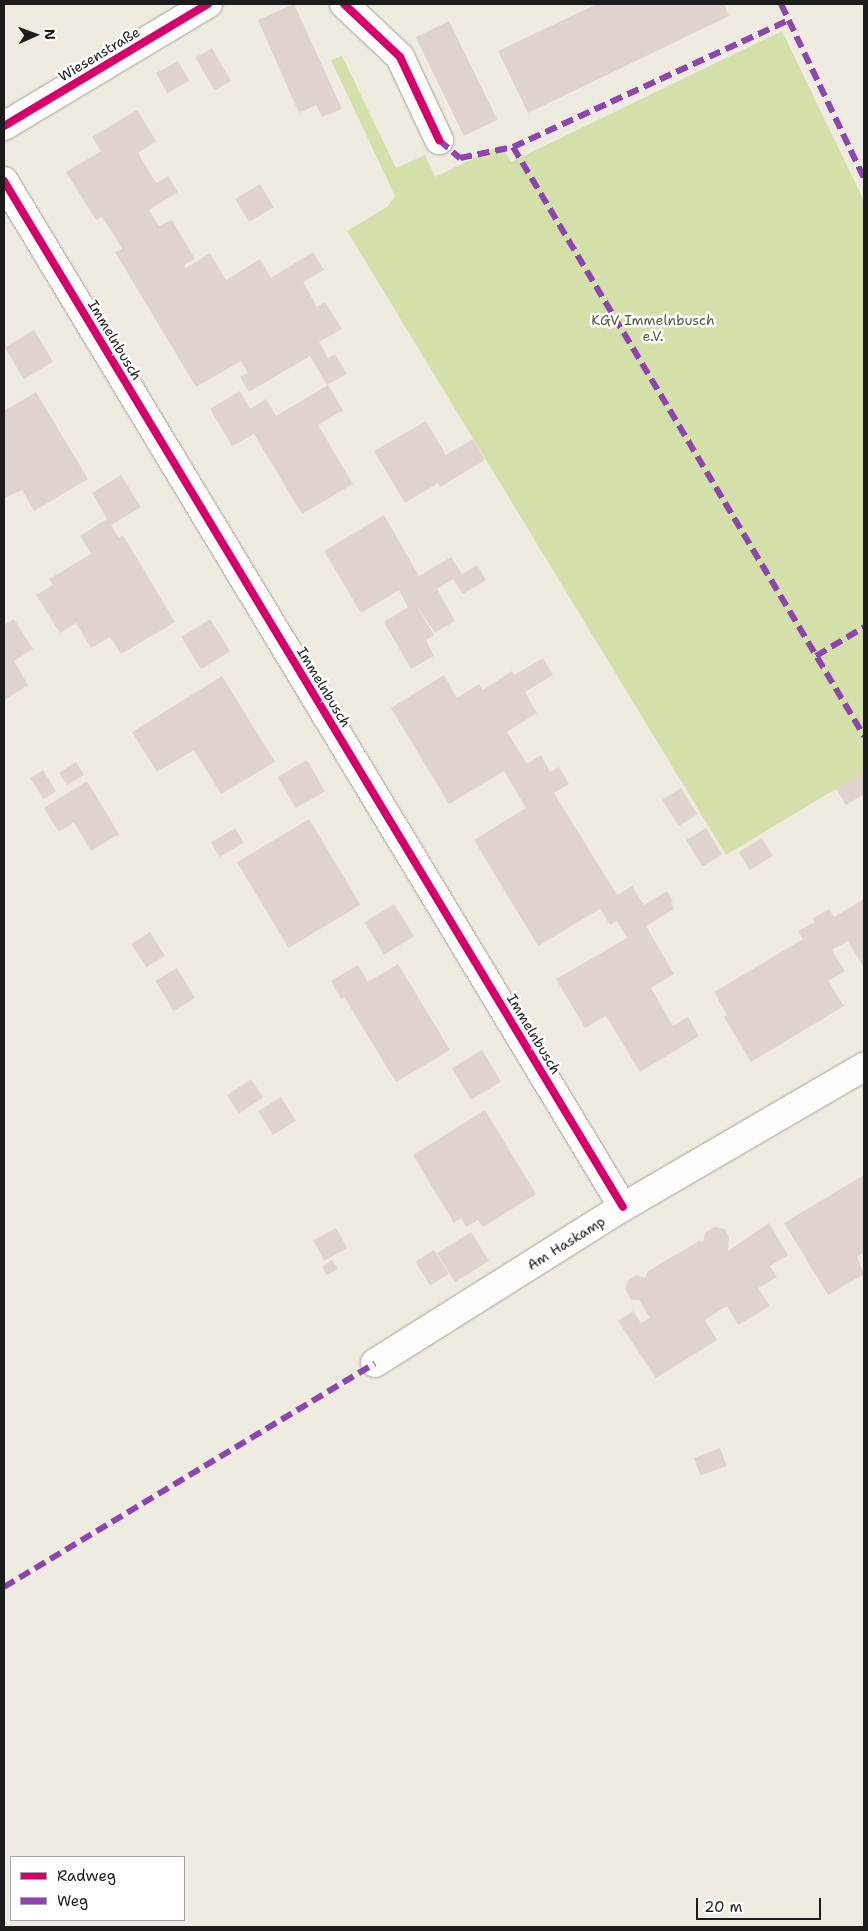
<!DOCTYPE html>
<meta charset="utf-8">
<style>
body{margin:0}
#map{position:relative;width:868px;height:1931px;overflow:hidden;background:#efebe1;font-family:"Shantell Sans",sans-serif}
div>[style]{position:absolute}
.green>*{inset:0;background:#d3e0a9}
.building>*{inset:0;background:#e0d3cd;transform-origin:0 0}
.roads{filter:drop-shadow(0 0 1px #a3a19b) drop-shadow(0 0 1px #a3a19b)}
.minor>*{height:28px;margin:-14px;padding:0 14px;transform-origin:14px;border-radius:14px;background:#fdfcfa}
.quiet>*{height:6px;margin-top:-3px;transform-origin:0;background:repeating-linear-gradient(90deg,#8e44ad 0 12px,transparent 0 18px)}
.cycleway>*{height:8px;margin:-4px;padding:0 4px;transform-origin:4px;border-radius:4px;background:#d6006c}
span{translate:-50% -50%;white-space:nowrap;text-align:center;line-height:1.15;-webkit-text-stroke:5px #fff;paint-order:stroke}
.street-label{font-size:14px;color:#1c1c1c}
.park-label{font-size:14px;color:#545d3e}
.frame{position:absolute;inset:0;border:5px solid #1c1c1c;pointer-events:none}
.legend{position:absolute;left:10px;top:1856px;width:175px;height:65px;box-sizing:border-box;background:#fff;border:1px solid #a4a4a4;margin:0;padding:6px 9px;list-style:none;font-size:15px;color:#1c1c1c}
.legend li{display:flex;align-items:center;gap:10px;height:25px}
.legend b{width:25px;border:1px solid #a4a4a4}
.north{position:absolute;left:10px;top:10px;width:50px;height:50px;-webkit-text-stroke:4px #fff;paint-order:stroke;rotate:88deg;font-size:14px;font-weight:700;line-height:20px;text-align:center;color:#1c1c1c}
.north::after{content:'';display:block;margin:auto;width:18px;height:22px;background:#1c1c1c;clip-path:polygon(50% 0,100% 100%,50% 72%,0 100%)}
.scale{position:absolute;left:696px;top:1898px;width:125px;height:22px;box-sizing:border-box;border:2px solid #1c1c1c;border-top:0;padding-left:6px;font-size:15px;line-height:18px;white-space:nowrap;color:#1c1c1c;-webkit-text-stroke:4px #fff;paint-order:stroke}
</style>
<div id="map">
<div class="green">
<div style="clip-path:polygon(782px 31px,864px 201px,864px 772px,726px 855px,347px 231px,387px 207px,395px 196px,331px 60px,342px 56px,396px 168px,425px 155px,435px 177px,501px 145px,511px 162px)"></div>
</div>
<div class="building">
<div style="clip-path:polygon(294px 4px,342px 109px,322px 117px,316px 105px,299px 113px,258px 20px)"></div>
<div style="clip-path:polygon(597px 4px,724px 4px,729px 16px,528px 113px,498px 51px)"></div>
<div style="left:449px;top:21px;width:110px;height:37px;rotate:64deg"></div>
<div style="left:212px;top:48px;width:38px;height:19px;rotate:60deg"></div>
<div style="left:178px;top:61px;width:23px;height:25px;rotate:61deg"></div>
<div style="clip-path:polygon(137px 110px,156px 141px,138px 153px,156px 183px,168px 176px,178px 192px,149px 210px,159px 226px,172px 220px,195px 259px,184px 265px,186px 268px,210px 253px,226px 280px,260px 259px,271px 278px,313px 252px,324px 270px,303px 282px,317px 307px,325px 302px,342px 329px,319px 342px,328px 358px,335px 354px,347px 374px,327px 385px,310px 356px,249px 392px,240px 377px,248px 373px,241px 361px,196px 387px,115px 252px,122px 249px,112px 232px,102px 217px,96px 220px,66px 172px,101px 151px,92px 137px)"></div>
<div style="left:260px;top:184px;width:27px;height:29px;rotate:59deg"></div>
<div style="left:34px;top:330px;width:37px;height:34px;rotate:59deg"></div>
<div style="clip-path:polygon(328px 385px,343px 410px,318px 425px,353px 484px,302px 514px,254px 434px,232px 446px,210px 409px,240px 391px,250px 409px,266px 399px,276px 416px)"></div>
<div style="clip-path:polygon(36px 392px,88px 479px,34px 511px,22px 490px,4px 498px,4px 411px)"></div>
<div style="clip-path:polygon(426px 421px,446px 455px,473px 439px,485px 460px,440px 487px,438px 483px,405px 503px,374px 451px)"></div>
<div style="clip-path:polygon(121px 475px,141px 507px,111px 525px,119px 538px,123px 535px,175px 622px,121px 654px,110px 637px,91px 648px,76px 623px,60px 633px,36px 595px,53px 585px,49px 579px,91px 554px,80px 536px,107px 519px,92px 493px)"></div>
<div style="clip-path:polygon(384px 515px,419px 576px,451px 557px,462px 574px,477px 565px,486px 580px,463px 594px,453px 579px,437px 589px,455px 621px,435px 633px,415px 603px,434px 635px,426px 640px,434px 656px,411px 669px,384px 622px,408px 607px,399px 590px,361px 613px,324px 551px)"></div>
<div style="clip-path:polygon(14px 619px,33px 649px,14px 661px,28px 685px,4px 700px,4px 625px)"></div>
<div style="left:210px;top:619px;width:38px;height:34px;rotate:58deg"></div>
<div style="clip-path:polygon(543px 658px,553px 675px,525px 692px,537px 713px,507px 732px,527px 764px,541px 755px,550px 772px,559px 767px,569px 784px,554px 793px,617px 895px,632px 886px,644px 905px,667px 891px,673px 902px,671px 903px,674px 909px,646px 926px,674px 974px,651px 988px,673px 1026px,688px 1017px,699px 1036px,640px 1072px,606px 1016px,585px 1028px,556px 979px,627px 938px,617px 921px,610px 925px,600px 909px,538px 946px,474px 840px,526px 808px,504px 771px,449px 804px,391px 708px,444px 675px,457px 698px,479px 684px,483px 690px,512px 671px,514px 675px)"></div>
<div style="clip-path:polygon(222px 676px,275px 762px,221px 794px,194px 750px,157px 772px,132px 732px)"></div>
<div style="left:307px;top:760px;width:36px;height:34px;rotate:60deg"></div>
<div style="left:76px;top:762px;width:15px;height:20px;rotate:58deg"></div>
<div style="left:43px;top:770px;width:25px;height:15px;rotate:58deg"></div>
<div style="clip-path:polygon(864px 772px,864px 794px,846px 805px,836px 789px)"></div>
<div style="clip-path:polygon(87px 781px,119px 834px,91px 851px,74px 822px,59px 832px,44px 808px)"></div>
<div style="left:681px;top:788px;width:31px;height:22px;rotate:58deg"></div>
<div style="left:309px;top:819px;width:100px;height:84px;rotate:59deg"></div>
<div style="left:235px;top:828px;width:17px;height:28px;rotate:59deg"></div>
<div style="left:706px;top:828px;width:31px;height:23px;rotate:59deg"></div>
<div style="left:762px;top:838px;width:21px;height:27px;rotate:59deg"></div>
<div style="clip-path:polygon(864px 899px,864px 968px,848px 941px,832px 950px,845px 971px,828px 981px,844px 1006px,751px 1062px,724px 1017px,727px 1015px,714px 992px,803px 939px,798px 931px,815px 922px,813px 918px,829px 909px,834px 917px)"></div>
<div style="left:394px;top:904px;width:38px;height:35px;rotate:58deg"></div>
<div style="left:150px;top:932px;width:28px;height:22px;rotate:58deg"></div>
<div style="clip-path:polygon(398px 964px,450px 1050px,396px 1082px,344px 997px,341px 999px,331px 981px,358px 965px,368px 982px)"></div>
<div style="left:177px;top:968px;width:35px;height:25px;rotate:59deg"></div>
<div style="left:482px;top:1050px;width:37px;height:35px;rotate:59deg"></div>
<div style="left:251px;top:1079px;width:22px;height:29px;rotate:56deg"></div>
<div style="left:281px;top:1097px;width:28px;height:27px;rotate:58deg"></div>
<div style="clip-path:polygon(485px 1110px,536px 1194px,483px 1227px,478px 1220px,466px 1227px,461px 1218px,454px 1223px,413px 1155px)"></div>
<div style="clip-path:polygon(864px 1175px,864px 1252px,857px 1257px,864px 1274px,828px 1295px,784px 1223px)"></div>
<div style="clip-path:polygon(769px 1223px,788px 1255px,770px 1266px,777px 1277px,758px 1288px,770px 1306px,738px 1325px,727px 1306px,705px 1320px,717px 1340px,656px 1378px,618px 1321px,633px 1311px,641px 1323px,650px 1318px,639px 1300px,631px 1300px,625px 1289px,628px 1280px,636px 1275px,645px 1278px,648px 1271px,699px 1241px,703px 1242px,705px 1233px,714px 1227px,724px 1229px,729px 1237px,728px 1251px)"></div>
<div style="left:336px;top:1228px;width:23px;height:26px;rotate:61deg"></div>
<div style="left:471px;top:1232px;width:34px;height:40px;rotate:58deg"></div>
<div style="left:434px;top:1250px;width:28px;height:22px;rotate:58deg"></div>
<div style="clip-path:polygon(332px 1260px,338px 1269px,327px 1275px,322px 1267px)"></div>
<div style="left:720px;top:1448px;width:19px;height:28px;rotate:69deg"></div>
</div>
<div class="roads">
<div class="minor">
<div style="left:344px;top:4px;width:77px;rotate:43.4deg"></div>
<div style="left:400px;top:57px;width:92px;rotate:64.8deg"></div>
<div style="left:4px;top:126px;width:238px;rotate:-30.9deg"></div>
<div style="left:4px;top:181px;width:1198px;rotate:58.9deg"></div>
<div style="left:375px;top:1363px;width:293px;rotate:-32.2deg"></div>
<div style="left:623px;top:1207px;width:279px;rotate:-30.2deg"></div>
</div>
</div>
<div class="quiet">
<div style="left:781px;top:4px;width:193px;rotate:64.5deg"></div>
<div style="left:439px;top:140px;width:28px;rotate:41deg"></div>
<div style="left:460px;top:158px;width:54px;rotate:-11.7deg"></div>
<div style="left:513px;top:147px;width:686px;rotate:59.21deg"></div>
<div style="left:513px;top:147px;width:304px;rotate:-24.7deg"></div>
<div style="left:816px;top:656px;width:56px;rotate:-31.1deg"></div>
<div style="left:4px;top:1587px;width:433px;rotate:-31.1deg"></div>
</div>
<div class="cycleway">
<div style="left:344px;top:4px;width:77px;rotate:43.4deg"></div>
<div style="left:400px;top:57px;width:92px;rotate:64.8deg"></div>
<div style="left:4px;top:126px;width:238px;rotate:-30.9deg"></div>
<div style="left:4px;top:181px;width:1198px;rotate:58.9deg"></div>
</div>
<div class="street-label">
<span style="left:99px;top:54px;rotate:-31deg">Wiesenstraße</span>
<span style="left:115px;top:340px;rotate:59deg">Immelnbusch</span>
<span style="left:324px;top:687px;rotate:59deg">Immelnbusch</span>
<span style="left:534px;top:1034px;rotate:59deg">Immelnbusch</span>
<span style="left:566px;top:1243px;rotate:-32deg">Am Haskamp</span>
</div>
<div class="park-label">
<span style="left:653px;top:328px">KGV Immelnbusch<br>e.V.</span>
</div>
<div class="frame"></div>
<ul class="legend">
<li><b style="height:6px;background:#d6006c"></b>Radweg</li>
<li><b style="height:6px;background:#8e44ad"></b>Weg</li>
</ul>
<div class="north">N</div>
<div class="scale">20 m</div>
</div>
